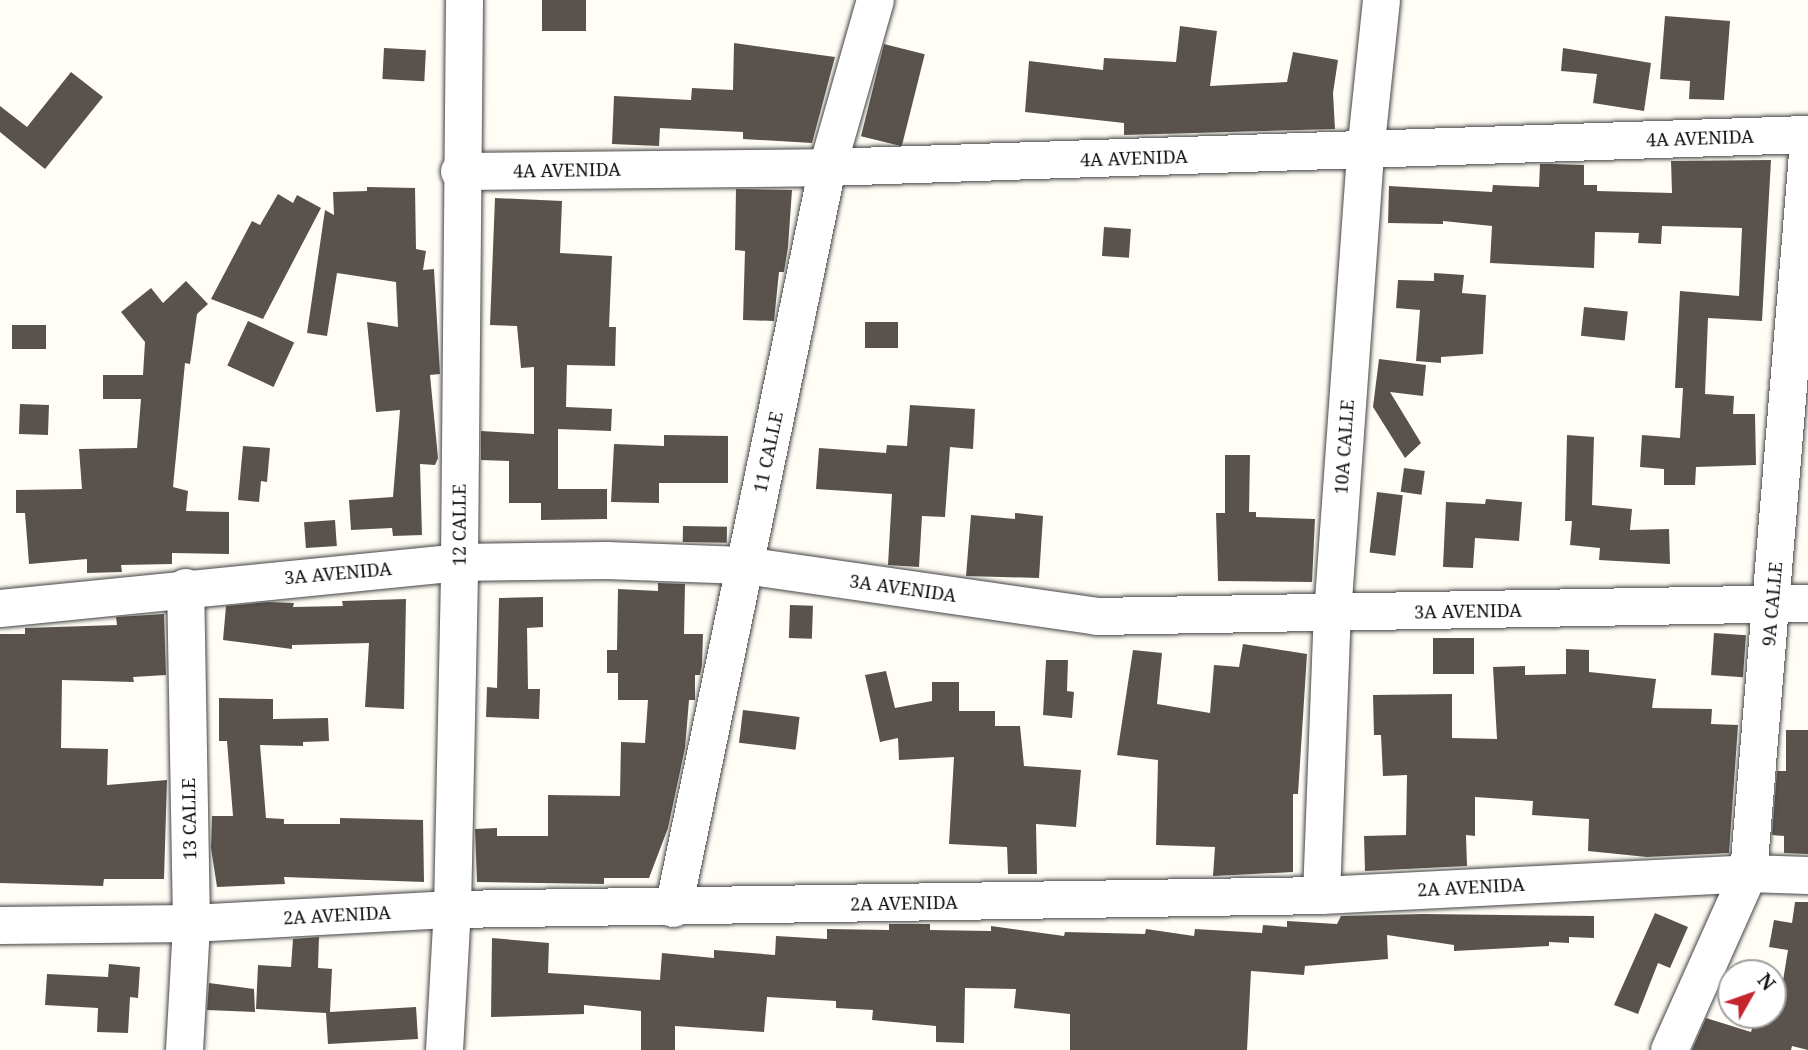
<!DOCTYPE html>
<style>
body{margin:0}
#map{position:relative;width:1808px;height:1050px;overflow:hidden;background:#fffdf5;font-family:"Noto Serif",serif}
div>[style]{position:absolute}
.building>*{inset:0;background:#5a524d;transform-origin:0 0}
.roads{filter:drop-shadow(0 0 2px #444) drop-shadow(0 0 2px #444)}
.minor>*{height:37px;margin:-18.5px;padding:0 18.5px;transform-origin:18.5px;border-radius:18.5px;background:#fff}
span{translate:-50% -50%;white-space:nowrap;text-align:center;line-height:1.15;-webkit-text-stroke:7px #fff;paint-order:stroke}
.street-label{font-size:18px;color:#111}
.north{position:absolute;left:1717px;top:959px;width:70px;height:70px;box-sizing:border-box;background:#fff;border:2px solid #a0a0a0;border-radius:50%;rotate:50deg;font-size:19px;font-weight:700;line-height:28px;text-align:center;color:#111}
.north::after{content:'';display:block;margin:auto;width:24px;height:32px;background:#c4262e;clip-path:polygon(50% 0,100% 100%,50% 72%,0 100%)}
</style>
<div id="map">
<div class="building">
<div style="left:542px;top:0;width:44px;height:31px"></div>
<div style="clip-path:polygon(1665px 16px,1730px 21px,1724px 100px,1689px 99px,1690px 81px,1660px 79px)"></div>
<div style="clip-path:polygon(1180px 26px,1217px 31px,1210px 86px,1287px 82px,1293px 52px,1338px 60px,1333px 93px,1335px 129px,1124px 135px,1124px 123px,1025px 112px,1029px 61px,1103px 70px,1104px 58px,1176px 62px)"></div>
<div style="clip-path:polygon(734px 43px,835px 57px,812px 143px,743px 139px,743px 132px,660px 128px,659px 146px,612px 144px,614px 96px,691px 100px,692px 88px,733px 90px)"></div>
<div style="left:884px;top:44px;width:42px;height:95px;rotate:14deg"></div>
<div style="left:384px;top:48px;width:42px;height:31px;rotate:3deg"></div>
<div style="clip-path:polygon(1563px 48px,1651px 63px,1644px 111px,1593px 103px,1597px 74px,1561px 71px)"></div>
<div style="clip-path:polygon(71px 72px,103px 97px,45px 169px,0 132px,0 106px,27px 127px)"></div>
<div style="clip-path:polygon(1771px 160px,1762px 321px,1708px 318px,1705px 394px,1734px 396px,1733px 414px,1755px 414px,1756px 465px,1696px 467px,1695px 485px,1664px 485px,1664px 469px,1640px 467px,1642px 435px,1680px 438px,1683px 388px,1675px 388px,1680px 291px,1739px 296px,1742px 228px,1662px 226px,1661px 244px,1638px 243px,1639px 233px,1595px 232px,1594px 268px,1490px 263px,1492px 226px,1443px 221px,1443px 224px,1388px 223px,1389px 186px,1492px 192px,1493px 185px,1539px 187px,1540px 164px,1553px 164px,1584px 165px,1584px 185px,1597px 185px,1597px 191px,1672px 193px,1671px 161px)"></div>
<div style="clip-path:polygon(367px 187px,415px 188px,416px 249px,426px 251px,423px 270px,434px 269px,440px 374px,430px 375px,438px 458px,435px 465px,420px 464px,422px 535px,393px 536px,392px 528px,351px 530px,349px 500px,393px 497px,400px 410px,376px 412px,367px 322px,398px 327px,396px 282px,337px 273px,327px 336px,307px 333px,325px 210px,334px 215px,333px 192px,367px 191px)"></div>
<div style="clip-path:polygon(736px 189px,792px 190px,788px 247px,784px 272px,779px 272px,774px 321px,743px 320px,745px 251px,735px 250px)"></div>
<div style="clip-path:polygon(278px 194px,293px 203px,297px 195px,321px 208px,263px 319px,211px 299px,252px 221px,260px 225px)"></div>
<div style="clip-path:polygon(495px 198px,562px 201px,560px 253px,612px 256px,609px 327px,616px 327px,615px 366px,567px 365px,566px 407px,612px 409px,611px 431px,558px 429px,558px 489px,607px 489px,607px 519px,541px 520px,541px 503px,509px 503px,509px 461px,481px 460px,481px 431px,534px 434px,534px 367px,521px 368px,517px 326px,490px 325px)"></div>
<div style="left:1104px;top:227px;width:27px;height:29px;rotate:4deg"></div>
<div style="clip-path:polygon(1434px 273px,1464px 275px,1462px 293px,1486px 295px,1483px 354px,1441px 357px,1441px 363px,1416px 361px,1420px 310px,1396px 308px,1398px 280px,1434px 281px)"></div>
<div style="clip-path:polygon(186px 281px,208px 304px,197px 314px,190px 364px,185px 363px,173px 487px,188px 491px,186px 511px,229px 512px,229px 554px,172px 553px,172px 564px,121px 565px,122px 572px,87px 573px,87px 559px,29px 564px,25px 513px,16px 513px,16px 490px,82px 489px,79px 449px,137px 448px,141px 399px,103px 399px,103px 375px,143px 375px,145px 342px,121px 312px,151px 288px,163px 303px)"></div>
<div style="left:1584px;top:307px;width:44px;height:29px;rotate:6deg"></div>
<div style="left:248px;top:321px;width:51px;height:49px;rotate:25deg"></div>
<div style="left:865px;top:322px;width:33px;height:26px"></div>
<div style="left:12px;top:325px;width:34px;height:24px"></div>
<div style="clip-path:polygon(1379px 359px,1426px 365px,1423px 396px,1390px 392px,1421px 443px,1405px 458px,1373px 407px)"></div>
<div style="left:20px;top:404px;width:29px;height:30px;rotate:2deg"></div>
<div style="clip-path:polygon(910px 405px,975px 409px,973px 449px,950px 447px,945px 517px,922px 516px,919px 567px,888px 565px,892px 494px,816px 489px,819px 448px,886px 453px,887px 445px,907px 446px)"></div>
<div style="clip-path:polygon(664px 435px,728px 436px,728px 483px,659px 483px,659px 503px,611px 502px,614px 444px,664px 446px)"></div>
<div style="clip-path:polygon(1567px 435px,1594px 437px,1592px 505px,1632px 509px,1630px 530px,1669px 529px,1670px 564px,1599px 560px,1600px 548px,1570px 545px,1572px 521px,1565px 521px)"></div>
<div style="clip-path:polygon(243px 446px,270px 448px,267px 482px,261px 481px,259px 502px,238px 500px)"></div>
<div style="clip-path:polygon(1225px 455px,1250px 455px,1249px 512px,1256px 512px,1256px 517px,1315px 519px,1312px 582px,1218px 581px,1216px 513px,1225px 513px)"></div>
<div style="left:1404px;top:468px;width:21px;height:24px;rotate:8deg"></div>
<div style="left:1377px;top:492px;width:26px;height:61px;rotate:7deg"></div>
<div style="clip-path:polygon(1486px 499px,1522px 502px,1519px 541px,1475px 538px,1473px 568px,1443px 567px,1446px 502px,1485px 504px)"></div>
<div style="clip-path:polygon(1015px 513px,1043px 516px,1039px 578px,966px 576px,971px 515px,1015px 519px)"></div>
<div style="left:335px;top:520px;width:26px;height:31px;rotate:86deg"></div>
<div style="left:683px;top:526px;width:44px;height:16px;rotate:1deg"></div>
<div style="clip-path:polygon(658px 583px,685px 584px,684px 634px,703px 634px,702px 665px,700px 675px,695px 675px,695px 700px,689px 700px,685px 748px,668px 828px,649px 878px,604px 878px,604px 884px,477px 882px,475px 829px,497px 828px,497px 836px,548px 836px,548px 795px,620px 796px,621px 742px,645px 743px,648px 700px,618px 700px,618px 673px,607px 673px,607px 650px,617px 650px,618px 589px,658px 591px)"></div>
<div style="clip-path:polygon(543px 597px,543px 627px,527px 628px,528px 689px,540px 689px,539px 719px,486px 717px,487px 687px,497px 688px,499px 598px)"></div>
<div style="clip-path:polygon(406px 599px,404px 709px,365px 707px,369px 643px,292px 645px,292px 649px,223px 640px,226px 606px,268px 602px,294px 603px,293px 607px,343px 606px,342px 601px)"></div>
<div style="left:790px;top:605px;width:23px;height:33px;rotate:2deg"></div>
<div style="clip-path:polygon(164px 614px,166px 675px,133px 677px,134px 682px,62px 680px,61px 748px,108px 749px,107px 785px,167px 780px,164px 879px,104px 879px,103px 886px,0 883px,0 634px,25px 634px,25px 628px,117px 625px,116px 617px)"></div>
<div style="left:1714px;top:633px;width:32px;height:42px;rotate:4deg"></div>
<div style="left:1433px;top:638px;width:41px;height:36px"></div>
<div style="clip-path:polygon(1243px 644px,1307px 654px,1298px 794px,1293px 794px,1293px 872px,1213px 876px,1215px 847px,1156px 845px,1158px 760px,1117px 755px,1133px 650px,1162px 653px,1157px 704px,1210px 713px,1214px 665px,1239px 667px)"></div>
<div style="clip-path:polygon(1566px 649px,1589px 650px,1589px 672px,1656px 679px,1652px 708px,1712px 709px,1711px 724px,1738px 725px,1729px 853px,1647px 857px,1588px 851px,1589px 819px,1532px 815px,1533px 801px,1475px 797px,1475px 836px,1466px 835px,1467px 866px,1365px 871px,1364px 836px,1406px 835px,1407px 775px,1383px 776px,1381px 735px,1374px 735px,1373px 695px,1452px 694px,1452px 738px,1497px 739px,1493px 667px,1525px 666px,1525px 675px,1566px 674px)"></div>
<div style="clip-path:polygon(1046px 660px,1068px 660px,1067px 691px,1074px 692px,1072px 718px,1043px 715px)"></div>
<div style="clip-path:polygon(886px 671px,895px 708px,932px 701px,932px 682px,959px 682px,959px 711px,995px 711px,995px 726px,1020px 726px,1024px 766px,1081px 770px,1076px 827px,1036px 824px,1037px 874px,1008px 874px,1007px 847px,949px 844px,954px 757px,899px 760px,898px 738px,880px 742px,865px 675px)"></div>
<div style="clip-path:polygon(219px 698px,273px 699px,273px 719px,328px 718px,329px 741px,303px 742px,303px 746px,260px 745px,266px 818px,284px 819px,284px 824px,340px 824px,340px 818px,423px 820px,424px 882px,284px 877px,285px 884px,217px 887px,211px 848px,212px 816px,233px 816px,227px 741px,219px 741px)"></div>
<div style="left:743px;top:710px;width:57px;height:33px;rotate:7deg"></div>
<div style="clip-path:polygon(1786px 730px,1808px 730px,1808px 854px,1784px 853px,1784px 836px,1772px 835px,1777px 771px,1786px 771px)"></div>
<div style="clip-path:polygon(1795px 902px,1808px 902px,1808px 1050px,1792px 1046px,1791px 1050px,1692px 1050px,1706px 1018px,1751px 1032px,1756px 1015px,1773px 1015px,1773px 996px,1780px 999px,1788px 950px,1769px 947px,1774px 920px,1792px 923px)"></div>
<div style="clip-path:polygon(1655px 913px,1688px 927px,1670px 968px,1658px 963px,1638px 1014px,1614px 1005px)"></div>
<div style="clip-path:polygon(1423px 914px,1594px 916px,1594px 938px,1569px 937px,1569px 943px,1549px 942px,1549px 946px,1454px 951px,1454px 945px,1387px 935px,1388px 959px,1305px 966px,1304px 975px,1251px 971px,1247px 1050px,1070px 1050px,1070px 1014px,1014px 1008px,1016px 989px,965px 988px,964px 1043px,936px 1042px,936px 1026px,872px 1020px,873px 1010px,836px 1008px,836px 1001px,767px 997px,764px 1032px,675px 1026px,675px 1050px,641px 1050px,641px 1011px,584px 1005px,584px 1014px,491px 1017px,492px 938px,549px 943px,548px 973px,660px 980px,662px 953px,714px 958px,714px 950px,775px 955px,776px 936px,827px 939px,827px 929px,889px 930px,889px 924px,930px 924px,930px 930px,991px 931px,991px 926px,1064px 936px,1065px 932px,1145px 934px,1146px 929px,1194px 936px,1195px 929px,1262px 933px,1263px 925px,1287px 927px,1287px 921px,1337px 924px,1341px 916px)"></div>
<div style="clip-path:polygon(319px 937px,318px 968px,332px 969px,330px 1012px,416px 1007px,418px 1039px,328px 1044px,326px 1013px,256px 1009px,258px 965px,291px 967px,293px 939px)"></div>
<div style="clip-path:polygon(109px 964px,140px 967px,138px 998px,130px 997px,128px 1033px,97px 1032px,98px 1008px,45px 1005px,47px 974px,108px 977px)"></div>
<div style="clip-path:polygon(209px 983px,254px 989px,255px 1012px,207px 1010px)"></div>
</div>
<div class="roads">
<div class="minor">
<div style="left:459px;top:171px;width:368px;rotate:-0.6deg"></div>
<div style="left:827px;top:167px;width:982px;rotate:-1.93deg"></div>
<div style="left:0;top:608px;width:461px;rotate:-5.7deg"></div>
<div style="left:459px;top:562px;width:147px;rotate:-0.8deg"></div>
<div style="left:606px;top:560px;width:138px;rotate:2.1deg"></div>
<div style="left:744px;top:565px;width:356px;rotate:8.2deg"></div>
<div style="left:1096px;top:616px;width:712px;rotate:-1.05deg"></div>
<div style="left:1321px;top:895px;width:281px;rotate:-87.8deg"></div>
<div style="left:1332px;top:614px;width:463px;rotate:-85.9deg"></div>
<div style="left:1365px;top:152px;width:153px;rotate:-84deg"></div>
<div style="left:673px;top:908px;width:757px;rotate:-78.26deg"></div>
<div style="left:827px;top:167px;width:174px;rotate:-74deg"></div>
<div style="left:0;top:925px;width:191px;rotate:-0.6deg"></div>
<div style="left:191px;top:923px;width:261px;rotate:-3.1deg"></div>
<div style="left:452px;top:909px;width:869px;rotate:-0.92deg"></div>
<div style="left:1321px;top:895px;width:428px;rotate:-2.9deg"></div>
<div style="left:1748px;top:873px;width:60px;rotate:1.9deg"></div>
<div style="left:184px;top:1050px;width:127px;rotate:-86.8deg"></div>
<div style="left:191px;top:923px;width:336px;rotate:-91deg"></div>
<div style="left:444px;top:1050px;width:141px;rotate:-86.8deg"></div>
<div style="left:452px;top:909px;width:347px;rotate:-88.8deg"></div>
<div style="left:459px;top:562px;width:562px;rotate:-89.49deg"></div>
<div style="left:1669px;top:1050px;width:194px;rotate:-65.9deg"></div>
<div style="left:1748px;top:873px;width:734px;rotate:-85.31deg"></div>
</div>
</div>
<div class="street-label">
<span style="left:1700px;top:138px;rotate:-2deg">4A AVENIDA</span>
<span style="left:1134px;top:158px;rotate:-2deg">4A AVENIDA</span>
<span style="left:567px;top:170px;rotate:-1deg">4A AVENIDA</span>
<span style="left:1344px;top:447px;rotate:-86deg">10A CALLE</span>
<span style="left:768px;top:452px;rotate:-78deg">11 CALLE</span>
<span style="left:459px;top:525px;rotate:-90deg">12 CALLE</span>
<span style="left:338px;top:573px;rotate:-5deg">3A AVENIDA</span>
<span style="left:903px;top:588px;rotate:8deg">3A AVENIDA</span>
<span style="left:1772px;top:604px;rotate:-85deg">9A CALLE</span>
<span style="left:1468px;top:611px;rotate:-1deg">3A AVENIDA</span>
<span style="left:189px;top:819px;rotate:-91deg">13 CALLE</span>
<span style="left:1471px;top:887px;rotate:-3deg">2A AVENIDA</span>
<span style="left:904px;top:903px;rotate:-1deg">2A AVENIDA</span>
<span style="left:337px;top:915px;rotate:-3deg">2A AVENIDA</span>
</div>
<div class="north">N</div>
</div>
